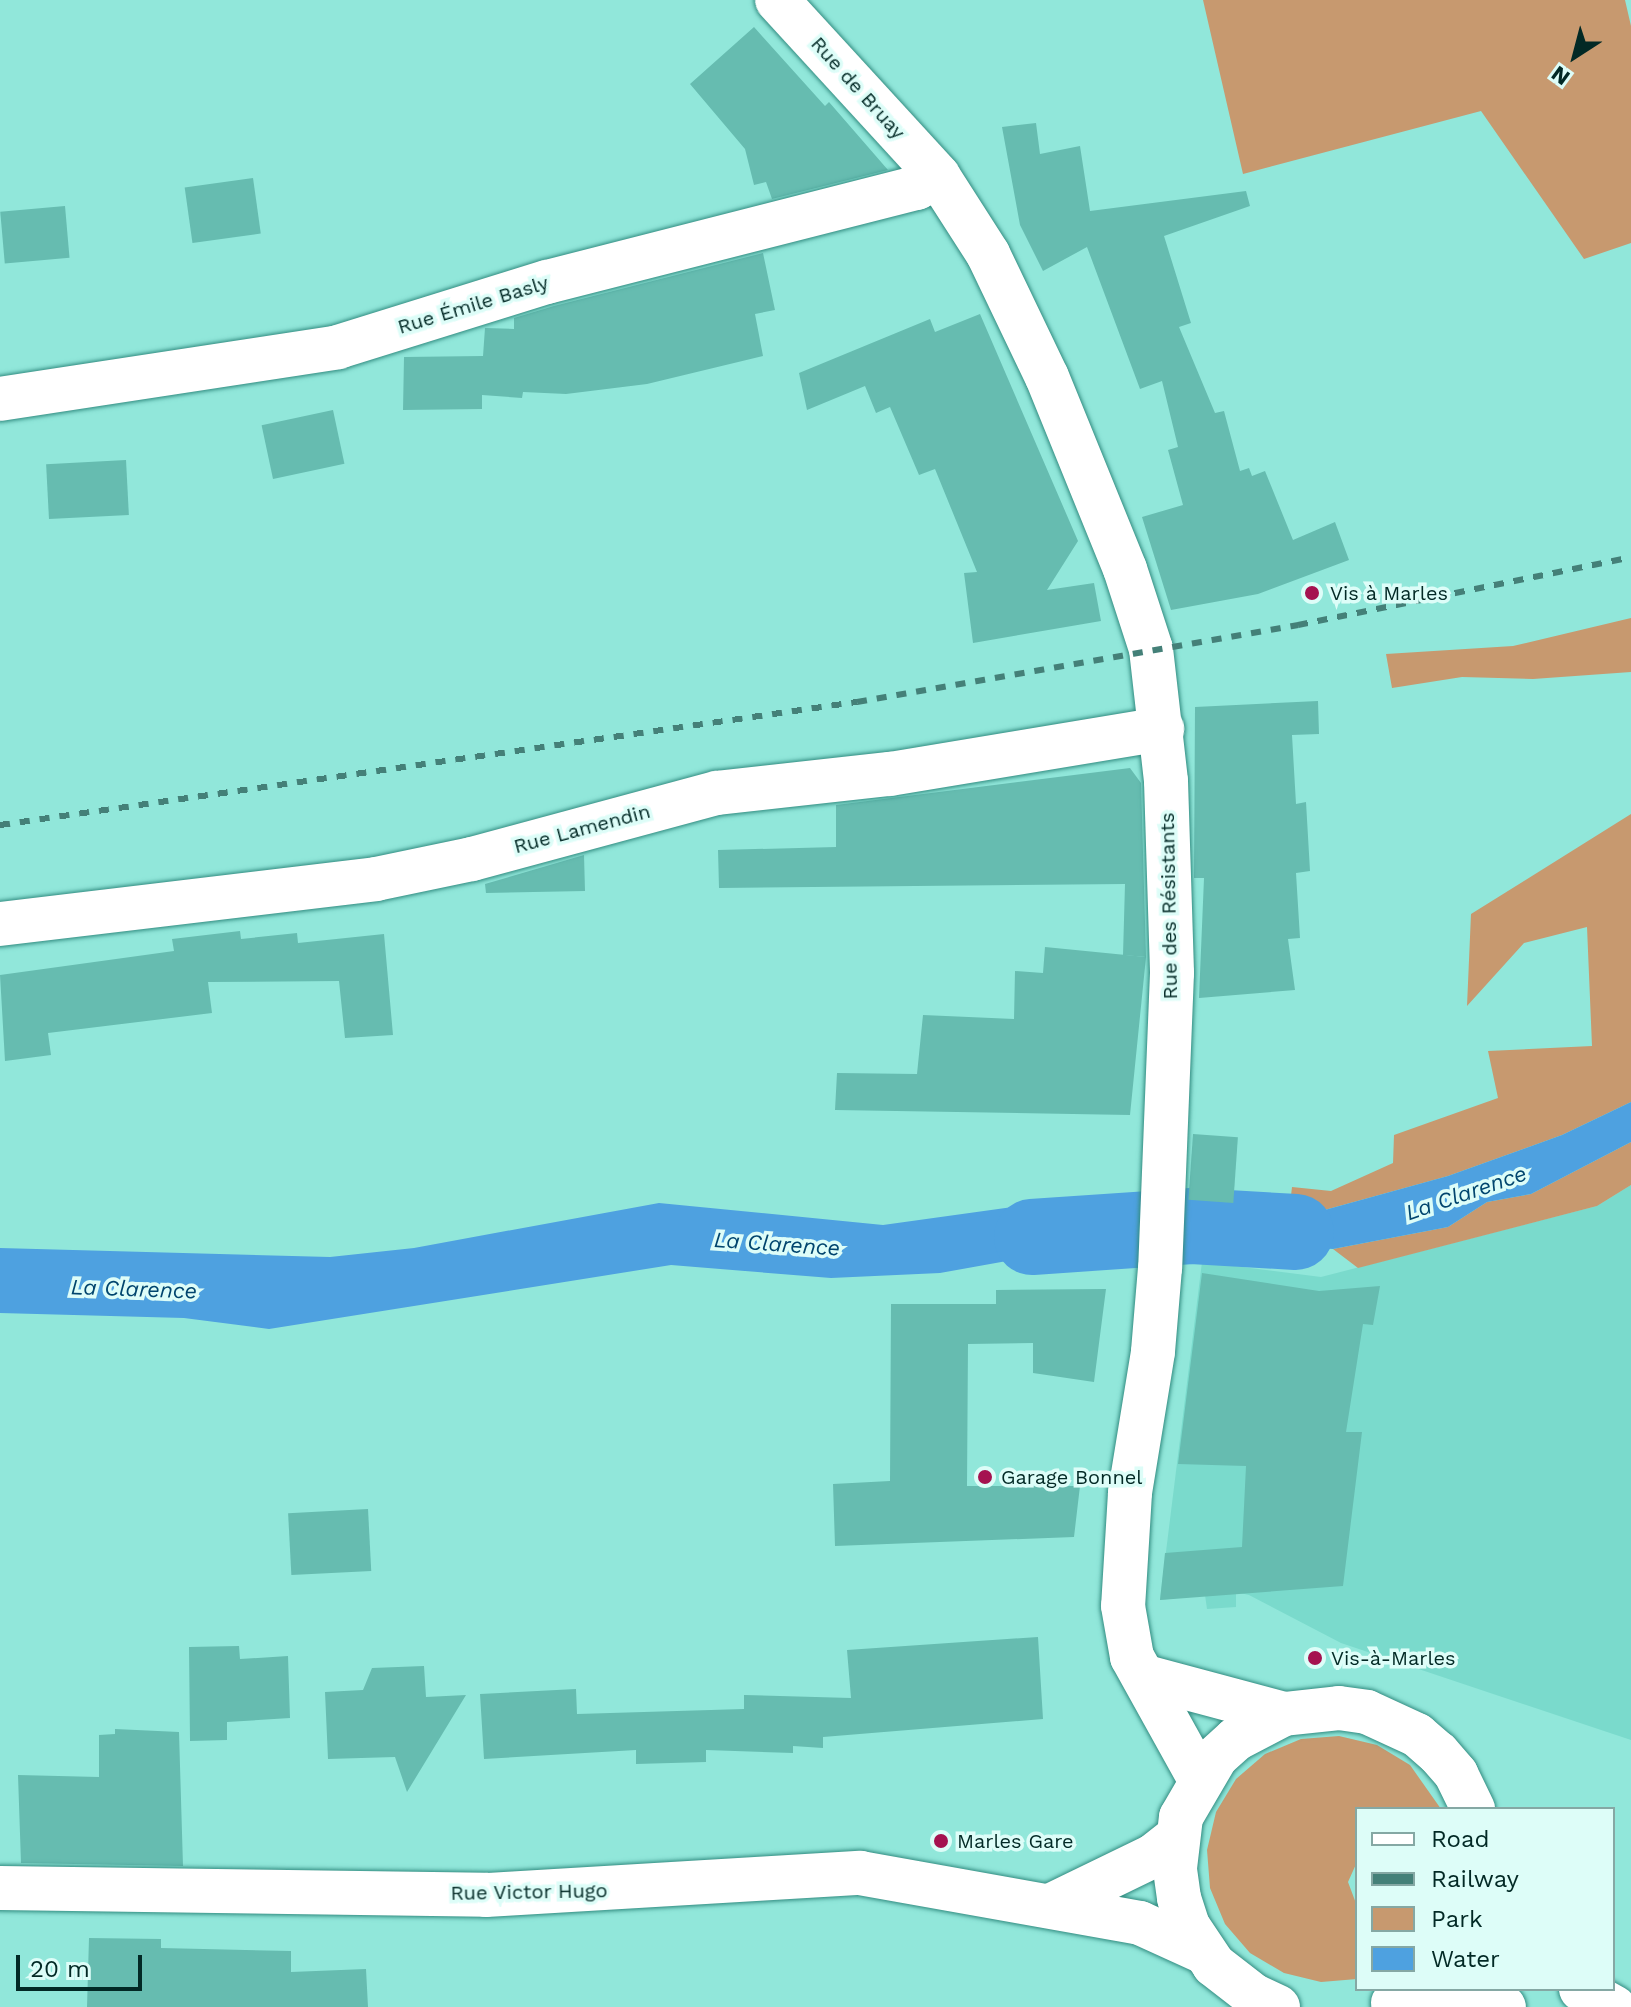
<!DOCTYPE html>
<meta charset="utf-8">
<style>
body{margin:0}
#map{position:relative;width:1631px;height:2007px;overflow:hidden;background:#91e7da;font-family:"Work Sans",sans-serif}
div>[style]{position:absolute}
.built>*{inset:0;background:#7adacc}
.green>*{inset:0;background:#c7996f}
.water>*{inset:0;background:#4ea1e0}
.river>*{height:76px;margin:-38px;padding:0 38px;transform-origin:38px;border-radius:38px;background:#4ea1e0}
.building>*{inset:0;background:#66bcb0;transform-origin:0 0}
.roads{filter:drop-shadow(0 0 2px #328c81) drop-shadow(0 0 2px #328c81)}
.minor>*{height:44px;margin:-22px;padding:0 22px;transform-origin:22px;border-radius:22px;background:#fff}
.major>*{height:44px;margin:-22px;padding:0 22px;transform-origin:22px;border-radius:22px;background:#fff}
.rail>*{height:6px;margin-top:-3px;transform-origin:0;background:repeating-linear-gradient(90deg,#448078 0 10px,transparent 0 20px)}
.dots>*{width:22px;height:22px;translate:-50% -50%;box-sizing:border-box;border:4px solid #ddfdf8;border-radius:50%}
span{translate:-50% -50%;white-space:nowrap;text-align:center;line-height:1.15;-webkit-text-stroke:7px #ddfdf8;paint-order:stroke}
.street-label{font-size:20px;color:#022925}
.poi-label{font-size:20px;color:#022925}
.left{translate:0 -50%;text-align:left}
.water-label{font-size:22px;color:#01456e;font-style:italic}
.legend{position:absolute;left:1355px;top:1807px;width:260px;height:184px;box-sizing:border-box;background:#ddfdf8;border:2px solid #85a8a4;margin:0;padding:10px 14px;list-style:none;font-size:24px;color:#022925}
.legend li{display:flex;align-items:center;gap:16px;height:40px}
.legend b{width:40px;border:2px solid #85a8a4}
.north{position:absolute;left:1535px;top:16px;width:80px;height:80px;-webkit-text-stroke:6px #ddfdf8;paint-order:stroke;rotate:216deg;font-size:22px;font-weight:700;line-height:32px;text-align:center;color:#022925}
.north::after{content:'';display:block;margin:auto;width:28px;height:36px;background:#022925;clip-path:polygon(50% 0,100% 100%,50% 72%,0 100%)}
.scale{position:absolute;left:16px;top:1955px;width:126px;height:36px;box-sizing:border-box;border:4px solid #022925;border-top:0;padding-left:10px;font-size:24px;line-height:28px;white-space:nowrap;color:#022925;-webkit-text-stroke:6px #ddfdf8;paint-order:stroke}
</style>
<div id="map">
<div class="built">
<div style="clip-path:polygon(1631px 1185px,1631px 1740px,1341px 1643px,1249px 1595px,1236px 1592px,1236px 1607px,1207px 1609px,1205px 1595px,1160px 1600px,1202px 1262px,1321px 1277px,1597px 1206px)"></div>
</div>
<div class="green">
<div style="clip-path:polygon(1203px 0,1625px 0,1631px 26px,1631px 243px,1584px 259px,1481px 111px,1243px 174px)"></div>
<div style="clip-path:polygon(1631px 618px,1631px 672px,1533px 679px,1462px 677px,1392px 688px,1386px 654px,1513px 646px)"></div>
<div style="clip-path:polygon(1631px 814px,1631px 1102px,1562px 1135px,1448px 1176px,1321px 1211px,1289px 1213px,1292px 1187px,1331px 1191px,1393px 1163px,1394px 1135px,1498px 1098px,1488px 1051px,1592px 1046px,1587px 927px,1524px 943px,1467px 1006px,1471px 914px)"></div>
<div style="clip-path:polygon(1631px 1142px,1631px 1185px,1597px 1206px,1358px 1268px,1333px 1249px,1448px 1227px,1487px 1202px,1531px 1194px)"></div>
<div style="clip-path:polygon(1339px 1736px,1377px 1745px,1410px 1765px,1441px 1809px,1357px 1809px,1357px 1862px,1348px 1882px,1357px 1906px,1357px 1979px,1321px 1982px,1284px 1973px,1250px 1953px,1225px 1924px,1210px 1888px,1207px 1850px,1216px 1812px,1236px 1779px,1265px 1754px,1301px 1739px)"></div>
</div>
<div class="water">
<div style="clip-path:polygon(1631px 1102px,1631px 1142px,1531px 1194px,1487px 1202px,1448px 1227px,1333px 1249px,1191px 1239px,1190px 1200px,1289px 1213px,1321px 1211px,1448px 1176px,1562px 1135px)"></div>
<div style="clip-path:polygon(1135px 1200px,1133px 1246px,1107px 1243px,940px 1273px,831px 1278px,671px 1265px,269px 1329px,184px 1318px,0 1313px,0 1248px,330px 1257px,414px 1248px,659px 1203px,883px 1225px,1034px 1204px)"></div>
</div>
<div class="river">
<div style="left:1032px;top:1237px;width:160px;rotate:-3.9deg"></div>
<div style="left:1192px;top:1226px;width:104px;rotate:3.3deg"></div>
</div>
<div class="building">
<div style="clip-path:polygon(754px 27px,825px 106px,829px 102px,888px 170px,772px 199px,766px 182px,754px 185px,745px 149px,690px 84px)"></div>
<div style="clip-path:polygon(1036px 123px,1040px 154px,1080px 146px,1090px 211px,1246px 191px,1250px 206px,1164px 236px,1191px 323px,1179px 327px,1215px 413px,1224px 411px,1240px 471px,1249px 468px,1252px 476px,1265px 471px,1293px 540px,1335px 522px,1349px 560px,1258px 594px,1171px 610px,1142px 517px,1183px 505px,1168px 450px,1178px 447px,1162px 381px,1140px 389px,1087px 247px,1043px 271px,1020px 225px,1002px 127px)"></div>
<div style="left:253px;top:178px;width:56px;height:69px;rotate:82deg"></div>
<div style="left:65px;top:206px;width:52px;height:65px;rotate:85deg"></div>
<div style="clip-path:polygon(763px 253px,775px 310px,755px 314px,763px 356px,647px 384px,566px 394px,523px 392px,522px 398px,482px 395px,482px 409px,403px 410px,404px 357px,483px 356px,485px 328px,514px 329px,514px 318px,554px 306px)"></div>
<div style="clip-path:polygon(980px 314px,1078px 541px,1047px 590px,1094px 583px,1101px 621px,973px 643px,964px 573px,977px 572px,935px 469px,919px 475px,890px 407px,876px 413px,865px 386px,807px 410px,799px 373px,930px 319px,935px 332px)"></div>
<div style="left:333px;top:410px;width:55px;height:73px;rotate:78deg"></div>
<div style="left:126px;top:460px;width:55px;height:80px;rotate:87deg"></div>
<div style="clip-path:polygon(1318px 701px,1319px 734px,1292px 735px,1296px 804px,1306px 802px,1310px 871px,1296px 873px,1300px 938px,1288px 939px,1295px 990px,1199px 998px,1204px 878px,1194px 878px,1195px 707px)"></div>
<div style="clip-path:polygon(1130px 768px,1141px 783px,1146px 957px,1123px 955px,1125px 884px,719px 888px,718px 850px,836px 847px,836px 805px)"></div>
<div style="clip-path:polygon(584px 855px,585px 891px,486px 893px,485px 884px)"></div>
<div style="clip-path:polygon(240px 931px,241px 939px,297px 933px,298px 943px,384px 934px,393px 1035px,345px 1038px,339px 981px,208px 982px,212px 1013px,48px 1033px,51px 1055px,5px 1061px,0 975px,174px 951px,172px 939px)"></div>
<div style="clip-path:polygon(1045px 947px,1146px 957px,1130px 1115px,835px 1110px,837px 1073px,917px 1074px,923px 1015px,1014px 1019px,1015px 971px,1043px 973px)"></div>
<div style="left:1193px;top:1134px;width:45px;height:66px;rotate:4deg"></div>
<div style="clip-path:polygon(1202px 1273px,1319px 1291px,1380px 1286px,1373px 1325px,1363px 1324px,1346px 1432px,1362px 1432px,1343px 1586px,1160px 1600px,1165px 1553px,1242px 1547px,1246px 1466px,1178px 1464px)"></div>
<div style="clip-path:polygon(1106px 1289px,1094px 1382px,1033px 1373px,1033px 1343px,968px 1344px,967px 1486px,1080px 1486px,1074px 1537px,835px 1546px,833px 1484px,890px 1481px,891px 1304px,996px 1304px,996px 1290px)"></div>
<div style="left:368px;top:1509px;width:62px;height:80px;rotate:87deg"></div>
<div style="clip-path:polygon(1038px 1637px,1043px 1719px,823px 1737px,823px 1748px,793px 1746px,793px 1753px,706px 1750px,706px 1762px,636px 1764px,636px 1750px,484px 1759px,480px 1694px,576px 1689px,577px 1714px,744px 1709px,744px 1695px,851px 1698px,847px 1650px)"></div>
<div style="clip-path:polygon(239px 1646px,240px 1659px,288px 1656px,290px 1718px,227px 1722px,227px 1740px,190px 1741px,189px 1647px)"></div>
<div style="clip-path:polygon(424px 1666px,426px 1697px,466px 1695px,407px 1792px,395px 1757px,328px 1759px,325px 1692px,363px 1690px,372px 1668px)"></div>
<div style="clip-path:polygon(115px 1729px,179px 1732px,183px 1866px,21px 1863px,18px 1775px,99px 1777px,99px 1735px,115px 1734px)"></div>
<div style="clip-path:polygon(89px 1938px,161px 1939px,161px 1948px,291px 1951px,291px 1972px,366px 1969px,368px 2007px,87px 2007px)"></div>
</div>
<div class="roads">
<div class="minor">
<div style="left:0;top:399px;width:342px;rotate:-8.7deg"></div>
<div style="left:338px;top:347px;width:219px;rotate:-17.3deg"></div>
<div style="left:547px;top:282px;width:382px;rotate:-14.3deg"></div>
<div style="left:917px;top:188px;width:24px;rotate:-30deg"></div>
<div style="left:0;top:924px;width:379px;rotate:-6.8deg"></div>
<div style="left:376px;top:879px;width:98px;rotate:-11.8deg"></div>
<div style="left:472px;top:859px;width:254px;rotate:-15.1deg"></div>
<div style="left:717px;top:793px;width:174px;rotate:-6.3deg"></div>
<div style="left:890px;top:774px;width:276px;rotate:-9.4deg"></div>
</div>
<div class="major">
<div style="left:777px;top:0;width:239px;rotate:47.5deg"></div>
<div style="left:938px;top:176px;width:93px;rotate:57.3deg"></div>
<div style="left:988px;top:254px;width:136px;rotate:64.4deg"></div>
<div style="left:1047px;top:377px;width:207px;rotate:67.9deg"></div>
<div style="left:1125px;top:569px;width:84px;rotate:72deg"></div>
<div style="left:1151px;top:649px;width:133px;rotate:83.5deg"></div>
<div style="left:1166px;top:781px;width:192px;rotate:88.2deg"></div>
<div style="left:1172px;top:973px;width:295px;rotate:92.3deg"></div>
<div style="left:1160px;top:1268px;width:84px;rotate:94.8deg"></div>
<div style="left:1153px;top:1352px;width:143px;rotate:99.3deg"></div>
<div style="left:1130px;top:1493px;width:113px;rotate:93.5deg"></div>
<div style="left:1123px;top:1606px;width:52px;rotate:80deg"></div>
<div style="left:1132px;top:1657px;width:138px;rotate:61deg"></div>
<div style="left:1146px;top:1677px;width:143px;rotate:15deg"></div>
<div style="left:0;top:1888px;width:486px;rotate:0.8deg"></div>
<div style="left:486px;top:1895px;width:375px;rotate:-3.4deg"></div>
<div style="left:860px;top:1873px;width:284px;rotate:10.1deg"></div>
<div style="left:1140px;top:1923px;width:70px;rotate:24.4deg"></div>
<div style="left:1054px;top:1904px;width:110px;rotate:-25.9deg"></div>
<div style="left:1153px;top:1856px;width:29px;rotate:-38deg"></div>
<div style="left:1581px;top:1989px;width:38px;rotate:29deg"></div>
<div style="left:1393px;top:2003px;width:111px;rotate:2.1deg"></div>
<div style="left:1278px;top:2007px;width:26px;rotate:-155deg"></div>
<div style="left:1254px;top:1996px;width:51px;rotate:-142.2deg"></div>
<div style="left:1214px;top:1965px;width:47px;rotate:-123.7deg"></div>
<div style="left:1188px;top:1926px;width:29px;rotate:-108deg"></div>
<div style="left:1179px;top:1898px;width:30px;rotate:-98deg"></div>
<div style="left:1175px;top:1868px;width:51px;rotate:-83.3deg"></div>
<div style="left:1181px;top:1817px;width:69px;rotate:-59.7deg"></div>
<div style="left:1216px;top:1757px;width:27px;rotate:-42deg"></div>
<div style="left:1236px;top:1739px;width:54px;rotate:-27.5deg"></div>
<div style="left:1284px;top:1714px;width:55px;rotate:-6.2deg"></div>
<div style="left:1339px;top:1708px;width:28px;rotate:8deg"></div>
<div style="left:1367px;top:1712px;width:55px;rotate:24.7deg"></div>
<div style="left:1417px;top:1735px;width:28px;rotate:41deg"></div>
<div style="left:1438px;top:1753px;width:28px;rotate:49deg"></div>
<div style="left:1456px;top:1774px;width:39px;rotate:64deg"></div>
</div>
</div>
<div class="rail">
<div style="left:0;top:825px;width:866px;rotate:-8.17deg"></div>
<div style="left:857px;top:702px;width:448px;rotate:-9.9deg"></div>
<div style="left:1298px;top:625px;width:340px;rotate:-11.5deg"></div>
</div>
<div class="dots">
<div style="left:1312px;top:593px;background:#a51250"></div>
<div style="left:985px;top:1477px;background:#a51250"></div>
<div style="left:1315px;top:1658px;background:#a51250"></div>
<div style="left:941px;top:1841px;background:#a51250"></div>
</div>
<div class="street-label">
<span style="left:858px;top:88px;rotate:48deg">Rue de Bruay</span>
<span style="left:473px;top:305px;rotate:-17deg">Rue Émile Basly</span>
<span style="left:582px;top:829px;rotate:-15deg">Rue Lamendin</span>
<span style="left:1169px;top:906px;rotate:-91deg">Rue des Résistants</span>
<span style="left:529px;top:1892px;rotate:-1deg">Rue Victor Hugo</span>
</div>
<div class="poi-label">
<span class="left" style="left:1330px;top:593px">Vis à Marles</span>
<span class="left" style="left:1001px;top:1477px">Garage Bonnel</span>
<span class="left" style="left:1331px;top:1658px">Vis-à-Marles</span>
<span class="left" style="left:957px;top:1841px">Marles Gare</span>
</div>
<div class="water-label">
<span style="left:1466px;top:1193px;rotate:-19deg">La Clarence</span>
<span style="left:777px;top:1244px;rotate:4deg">La Clarence</span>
<span style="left:134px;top:1289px;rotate:2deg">La Clarence</span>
</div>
<ul class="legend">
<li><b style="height:10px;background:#fff"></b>Road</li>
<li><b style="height:10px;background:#448078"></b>Railway</li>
<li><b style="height:22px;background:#c7996f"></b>Park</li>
<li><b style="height:22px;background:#4ea1e0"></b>Water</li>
</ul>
<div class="north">N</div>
<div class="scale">20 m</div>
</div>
